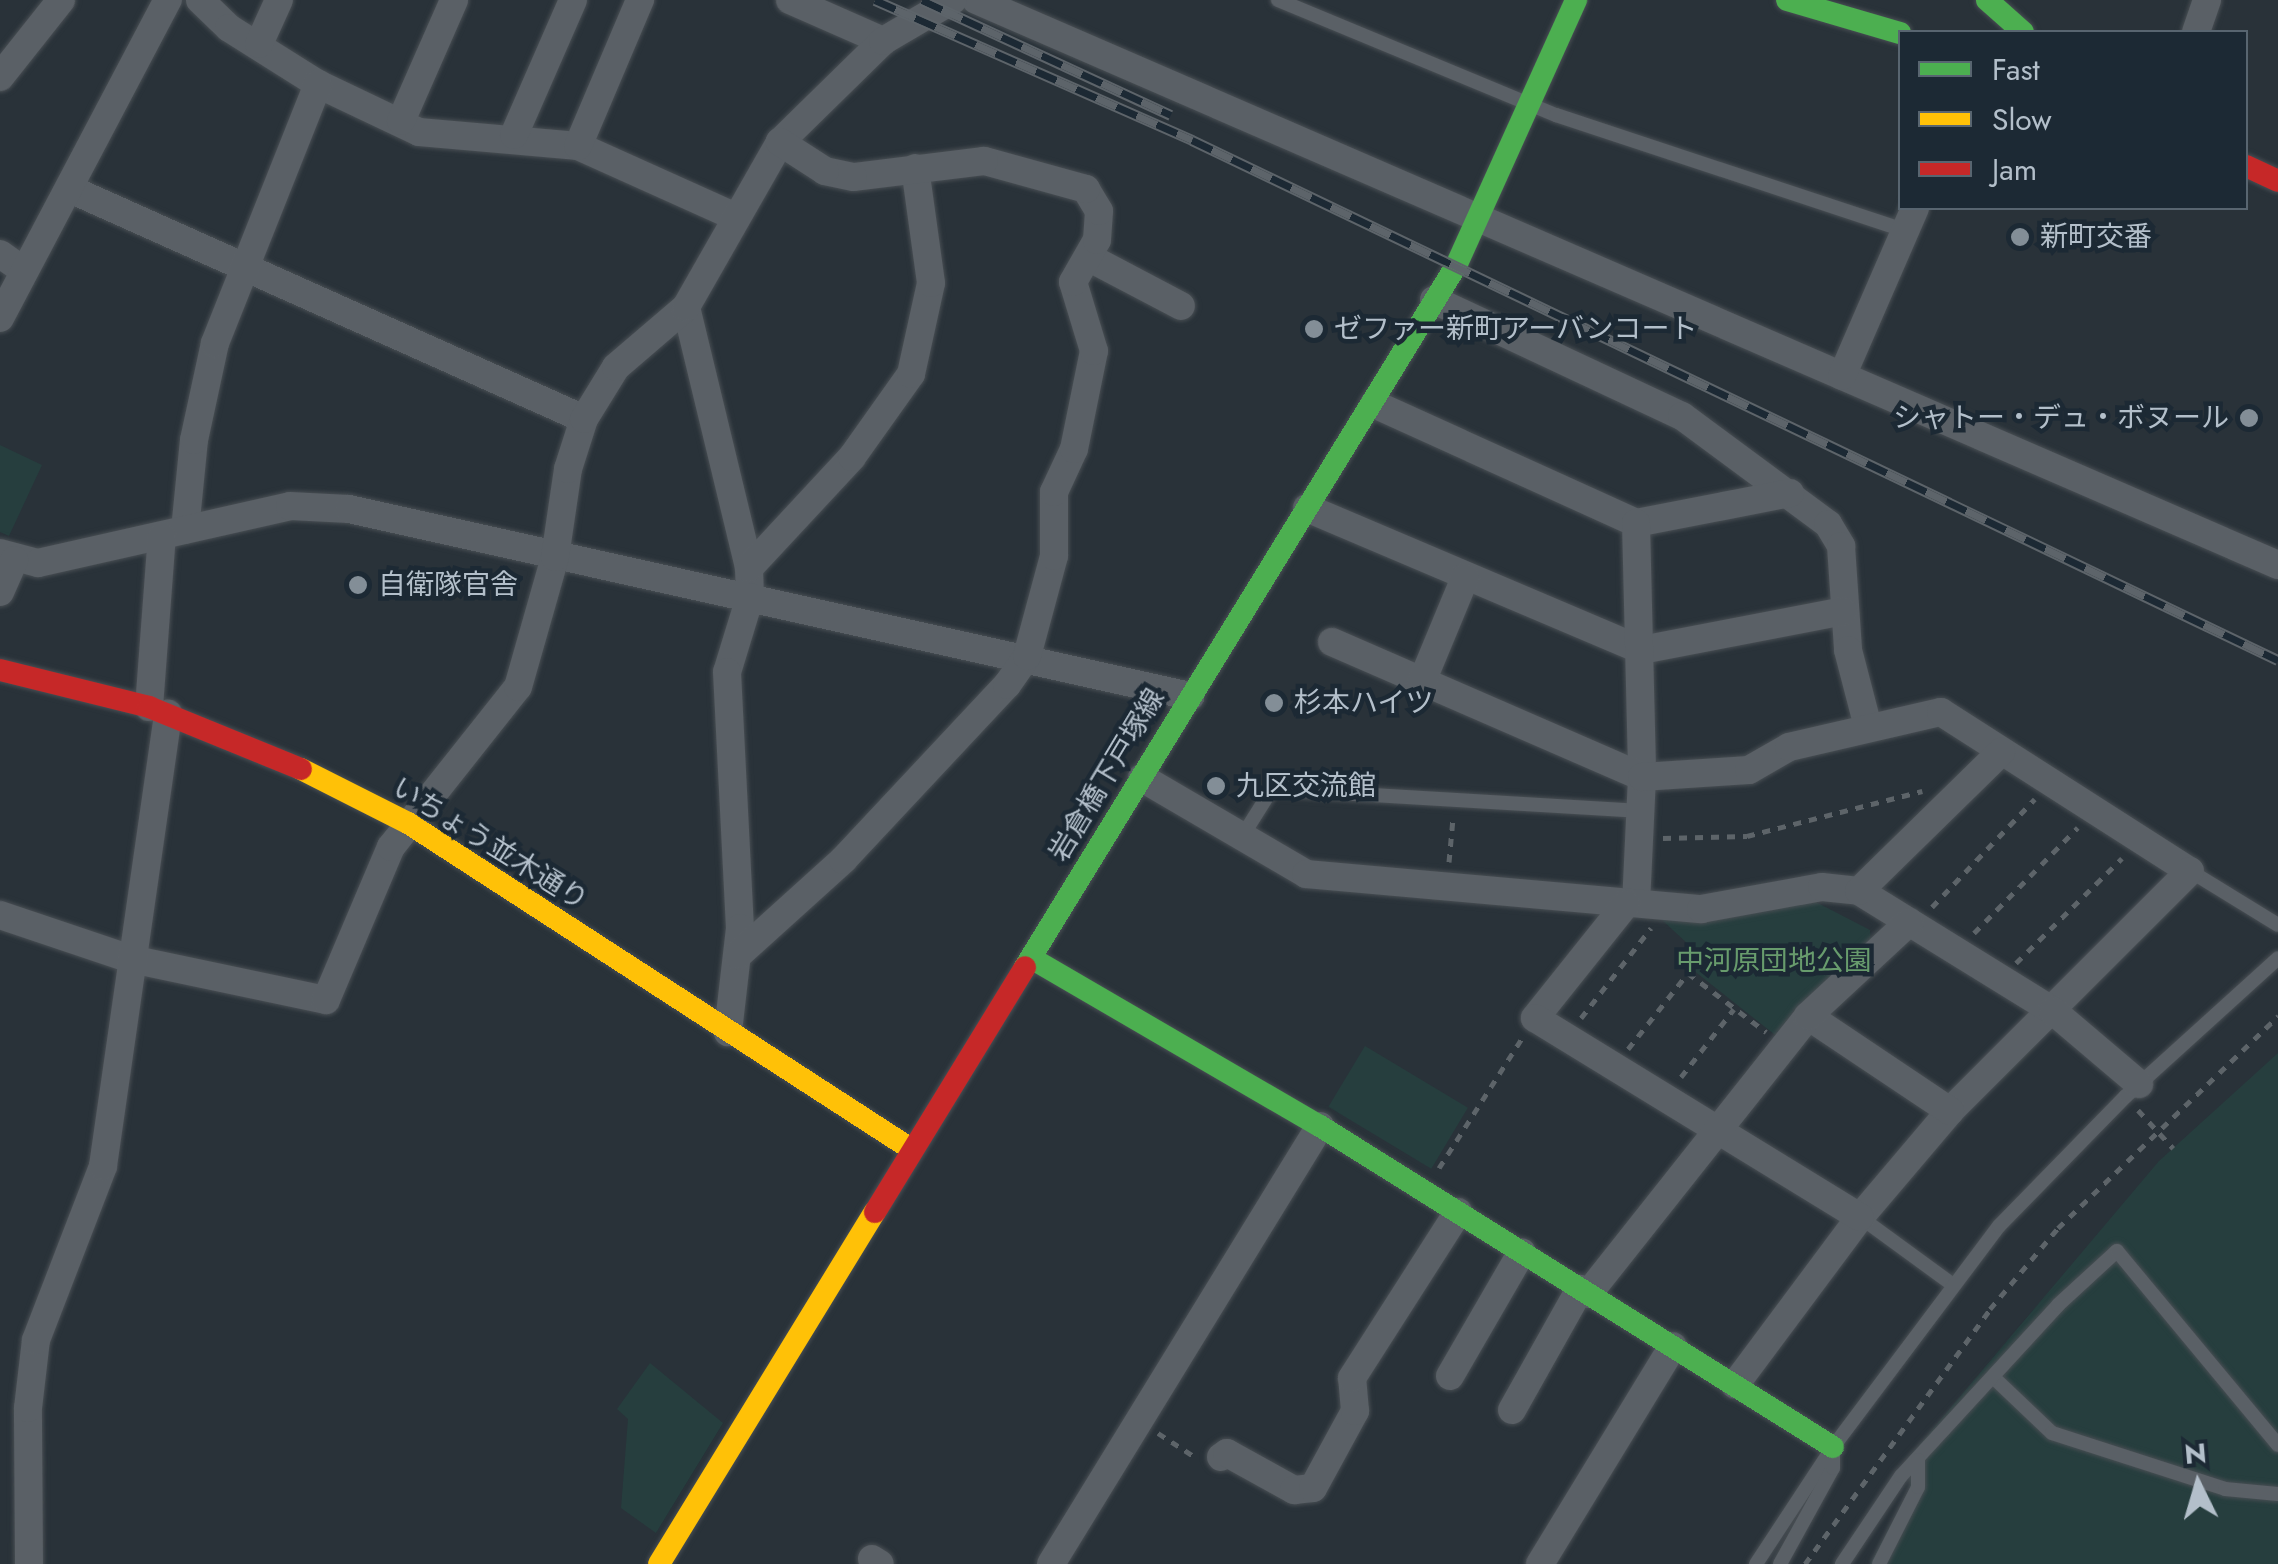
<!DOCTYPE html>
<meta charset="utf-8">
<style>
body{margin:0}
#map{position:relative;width:2278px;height:1564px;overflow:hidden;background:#293239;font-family:Jost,"Noto Sans JP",sans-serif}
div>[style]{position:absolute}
.green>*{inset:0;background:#263e3e;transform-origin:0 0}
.path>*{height:5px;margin-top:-2.5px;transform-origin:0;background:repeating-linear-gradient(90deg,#5d6469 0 8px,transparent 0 16px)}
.roads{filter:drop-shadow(0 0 2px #484e53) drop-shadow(0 0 2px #484e53)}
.lane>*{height:14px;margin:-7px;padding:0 7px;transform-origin:7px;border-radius:7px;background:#5a6066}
.street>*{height:28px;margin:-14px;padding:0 14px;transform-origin:14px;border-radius:14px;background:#5a6066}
.fast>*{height:22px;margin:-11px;padding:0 11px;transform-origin:11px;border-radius:11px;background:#4caf50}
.slow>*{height:22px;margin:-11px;padding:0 11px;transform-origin:11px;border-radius:11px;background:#ffc107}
.jam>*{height:22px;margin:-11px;padding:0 11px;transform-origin:11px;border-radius:11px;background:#c62828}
.rail>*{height:11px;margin-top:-5.5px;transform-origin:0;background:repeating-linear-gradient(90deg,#1c2934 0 22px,#5d646a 0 44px);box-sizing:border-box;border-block:2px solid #5d646a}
.dots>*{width:28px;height:28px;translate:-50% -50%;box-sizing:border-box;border:5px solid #1c2934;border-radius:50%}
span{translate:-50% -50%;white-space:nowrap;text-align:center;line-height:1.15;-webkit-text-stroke:9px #1c2934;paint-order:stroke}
.poi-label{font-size:28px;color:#b3bfca}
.left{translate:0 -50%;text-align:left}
.right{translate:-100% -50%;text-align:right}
.street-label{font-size:28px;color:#b3bfca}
.park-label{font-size:28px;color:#689c6d}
.legend{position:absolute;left:1898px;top:30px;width:350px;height:180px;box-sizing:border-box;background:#1c2934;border:2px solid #586570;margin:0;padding:12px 18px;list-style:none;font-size:30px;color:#b3bfca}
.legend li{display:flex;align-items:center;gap:20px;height:50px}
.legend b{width:50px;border:2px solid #586570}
.north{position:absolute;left:2148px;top:1434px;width:100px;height:100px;-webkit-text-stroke:8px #1c2934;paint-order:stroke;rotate:355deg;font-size:28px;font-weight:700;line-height:40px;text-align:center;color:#b3bfca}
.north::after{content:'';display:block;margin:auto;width:35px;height:45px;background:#b3bfca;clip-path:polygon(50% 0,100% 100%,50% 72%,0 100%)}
</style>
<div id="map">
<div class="green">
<div style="clip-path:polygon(0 445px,42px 465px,9px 536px,0 532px)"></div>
<div style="clip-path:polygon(1812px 900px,1870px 930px,1871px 946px,1779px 1038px,1688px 966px,1689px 945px,1661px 919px)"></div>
<div style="left:1365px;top:1046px;width:120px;height:71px;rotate:31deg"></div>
<div style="clip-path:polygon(2278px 1053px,2278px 1564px,1870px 1564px,1910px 1488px,1909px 1457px,2159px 1161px)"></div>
<div style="clip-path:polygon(650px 1363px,723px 1423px,656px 1533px,621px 1508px,628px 1419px,617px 1409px)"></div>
</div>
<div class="path">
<div style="left:1663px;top:838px;width:84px;rotate:-1.4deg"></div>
<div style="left:1747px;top:836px;width:181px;rotate:-14.4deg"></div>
<div style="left:1449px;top:862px;width:44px;rotate:-84.8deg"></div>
<div style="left:1932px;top:907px;width:149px;rotate:-46.4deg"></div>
<div style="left:1974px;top:933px;width:148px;rotate:-45.5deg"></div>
<div style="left:2016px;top:963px;width:149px;rotate:-44.7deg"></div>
<div style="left:1581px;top:1018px;width:114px;rotate:-52.1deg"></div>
<div style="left:1628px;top:1049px;width:97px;rotate:-51.7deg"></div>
<div style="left:1688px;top:973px;width:98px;rotate:37.1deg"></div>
<div style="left:1681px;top:1077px;width:86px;rotate:-52.1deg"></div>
<div style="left:2138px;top:1110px;width:52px;rotate:47.4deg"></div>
<div style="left:1439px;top:1168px;width:154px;rotate:-57.4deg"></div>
<div style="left:1158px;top:1433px;width:44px;rotate:33deg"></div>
<div style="left:1805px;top:1564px;width:315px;rotate:-54deg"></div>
<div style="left:1990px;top:1309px;width:106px;rotate:-50deg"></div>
<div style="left:2058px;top:1228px;width:306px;rotate:-43.9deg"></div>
</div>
<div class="roads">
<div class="lane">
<div style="left:1278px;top:0;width:301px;rotate:22.5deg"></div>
<div style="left:1556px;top:115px;width:367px;rotate:18.3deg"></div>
<div style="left:1243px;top:835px;width:54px;rotate:-57.8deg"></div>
<div style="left:1272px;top:789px;width:370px;rotate:3.4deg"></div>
<div style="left:2190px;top:871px;width:103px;rotate:31.5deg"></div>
<div style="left:1860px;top:1217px;width:114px;rotate:36.1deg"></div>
<div style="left:1993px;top:1377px;width:81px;rotate:43.5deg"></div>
<div style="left:2052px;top:1433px;width:182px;rotate:17.9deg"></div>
<div style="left:2225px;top:1489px;width:53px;rotate:5.4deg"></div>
<div style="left:1756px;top:1564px;width:140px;rotate:-56.7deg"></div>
<div style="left:1833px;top:1447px;width:276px;rotate:-53.1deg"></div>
<div style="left:1999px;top:1226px;width:182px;rotate:-45.7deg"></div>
<div style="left:2126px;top:1096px;width:205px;rotate:-42.2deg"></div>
<div style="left:1780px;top:1564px;width:110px;rotate:-61.1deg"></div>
<div style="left:1833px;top:1468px;width:15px;rotate:-90deg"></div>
<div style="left:1842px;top:1564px;width:106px;rotate:-56.2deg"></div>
<div style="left:1901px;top:1476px;width:232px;rotate:-47.4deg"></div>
<div style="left:2058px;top:1305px;width:80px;rotate:-42.5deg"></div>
<div style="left:2117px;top:1251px;width:252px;rotate:50.3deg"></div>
<div style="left:1879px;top:1564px;width:86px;rotate:-63.1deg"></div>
<div style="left:1918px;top:1487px;width:27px;rotate:-90deg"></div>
</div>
<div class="street">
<div style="left:200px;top:0;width:40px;rotate:44deg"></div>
<div style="left:229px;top:28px;width:105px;rotate:32.2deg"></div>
<div style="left:318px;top:84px;width:112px;rotate:25.4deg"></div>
<div style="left:419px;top:132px;width:160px;rotate:5deg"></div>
<div style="left:578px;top:146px;width:173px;rotate:24.2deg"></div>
<div style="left:790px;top:0;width:102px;rotate:23.8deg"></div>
<div style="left:976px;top:0;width:1419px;rotate:23.46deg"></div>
<div style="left:2196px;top:32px;width:34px;rotate:-71deg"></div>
<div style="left:259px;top:44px;width:48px;rotate:-65.6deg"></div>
<div style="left:0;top:77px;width:98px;rotate:-51.6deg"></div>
<div style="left:401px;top:121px;width:132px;rotate:-66.3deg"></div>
<div style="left:514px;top:135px;width:147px;rotate:-66.4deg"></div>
<div style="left:578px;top:146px;width:159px;rotate:-67deg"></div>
<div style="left:70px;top:189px;width:563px;rotate:24.11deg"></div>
<div style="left:0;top:254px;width:29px;rotate:35deg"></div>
<div style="left:1088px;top:257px;width:105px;rotate:27.8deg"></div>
<div style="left:1434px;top:300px;width:274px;rotate:25.1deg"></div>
<div style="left:1682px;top:416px;width:182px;rotate:36.5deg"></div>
<div style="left:1828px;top:524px;width:26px;rotate:59deg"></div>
<div style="left:1841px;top:546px;width:104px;rotate:86.1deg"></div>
<div style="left:1848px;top:650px;width:80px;rotate:75.4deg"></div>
<div style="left:686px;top:307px;width:268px;rotate:76.4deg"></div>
<div style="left:749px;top:568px;width:29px;rotate:88deg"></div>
<div style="left:750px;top:597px;width:78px;rotate:107deg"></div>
<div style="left:727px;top:672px;width:256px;rotate:87.1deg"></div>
<div style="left:740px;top:928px;width:105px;rotate:96.6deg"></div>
<div style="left:0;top:318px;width:360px;rotate:-62.2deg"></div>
<div style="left:1842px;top:376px;width:183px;rotate:-66.5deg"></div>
<div style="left:1374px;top:404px;width:288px;rotate:24.4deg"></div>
<div style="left:1636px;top:523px;width:157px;rotate:-11deg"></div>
<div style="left:1307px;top:508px;width:363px;rotate:23deg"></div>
<div style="left:1641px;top:650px;width:206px;rotate:-10.9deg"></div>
<div style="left:1636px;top:523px;width:254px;rotate:88.6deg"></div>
<div style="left:1642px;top:777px;width:126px;rotate:92.7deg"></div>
<div style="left:185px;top:530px;width:90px;rotate:-84.3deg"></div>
<div style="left:194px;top:440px;width:99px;rotate:-77.8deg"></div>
<div style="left:215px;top:343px;width:279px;rotate:-68.3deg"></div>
<div style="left:0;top:553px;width:39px;rotate:15deg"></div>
<div style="left:38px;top:563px;width:258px;rotate:-12.7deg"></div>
<div style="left:290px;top:506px;width:59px;rotate:2.9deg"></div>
<div style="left:349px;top:509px;width:862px;rotate:12.54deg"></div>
<div style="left:749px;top:568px;width:151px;rotate:-47.1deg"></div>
<div style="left:852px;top:457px;width:102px;rotate:-54.6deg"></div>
<div style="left:911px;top:374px;width:93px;rotate:-77.6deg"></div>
<div style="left:931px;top:283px;width:116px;rotate:-97.9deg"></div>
<div style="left:0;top:592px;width:35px;rotate:-66deg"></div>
<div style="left:1332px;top:642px;width:338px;rotate:23.5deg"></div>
<div style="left:1642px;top:777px;width:107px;rotate:-3.7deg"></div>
<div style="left:1749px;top:770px;width:46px;rotate:-29.9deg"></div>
<div style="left:1789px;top:747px;width:156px;rotate:-13deg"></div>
<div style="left:1941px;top:712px;width:295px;rotate:32.6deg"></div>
<div style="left:2190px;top:871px;width:339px;rotate:135deg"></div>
<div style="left:1950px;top:1111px;width:139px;rotate:130.3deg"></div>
<div style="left:1860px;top:1217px;width:209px;rotate:126.7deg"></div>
<div style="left:1421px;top:684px;width:115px;rotate:-67.5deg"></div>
<div style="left:149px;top:707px;width:171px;rotate:-85.7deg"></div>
<div style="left:1142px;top:778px;width:190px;rotate:30.3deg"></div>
<div style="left:1306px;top:874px;width:397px;rotate:5.1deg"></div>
<div style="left:1701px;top:909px;width:123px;rotate:-10.3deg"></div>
<div style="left:1822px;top:887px;width:37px;rotate:6deg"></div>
<div style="left:1859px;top:891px;width:228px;rotate:31.7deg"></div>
<div style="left:2053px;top:1011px;width:113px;rotate:40.3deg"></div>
<div style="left:1859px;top:891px;width:199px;rotate:-44.4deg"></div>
<div style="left:1626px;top:904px;width:146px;rotate:128.6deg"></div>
<div style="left:1535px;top:1018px;width:381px;rotate:31.5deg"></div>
<div style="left:0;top:915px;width:138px;rotate:18.6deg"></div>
<div style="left:131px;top:959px;width:199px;rotate:11.9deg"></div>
<div style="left:326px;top:1000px;width:166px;rotate:-67deg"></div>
<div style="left:391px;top:847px;width:204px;rotate:-51.6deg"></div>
<div style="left:518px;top:687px;width:135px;rotate:-74.1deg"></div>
<div style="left:555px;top:557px;width:89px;rotate:-81.6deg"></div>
<div style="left:568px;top:469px;width:52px;rotate:-72.3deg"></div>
<div style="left:584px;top:419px;width:61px;rotate:-58.4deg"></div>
<div style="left:616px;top:367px;width:92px;rotate:-40.6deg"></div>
<div style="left:686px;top:307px;width:190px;rotate:-60.3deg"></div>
<div style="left:780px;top:142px;width:144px;rotate:-44.4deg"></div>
<div style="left:883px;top:41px;width:81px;rotate:-30.4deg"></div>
<div style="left:738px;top:955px;width:142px;rotate:-42.1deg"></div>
<div style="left:843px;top:860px;width:240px;rotate:-46.9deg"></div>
<div style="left:1007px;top:685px;width:35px;rotate:-55deg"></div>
<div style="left:1027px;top:656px;width:104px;rotate:-74.9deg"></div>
<div style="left:1054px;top:556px;width:64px;rotate:-90deg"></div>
<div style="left:1054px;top:492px;width:47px;rotate:-65.1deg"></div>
<div style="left:1074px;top:449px;width:100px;rotate:-78.5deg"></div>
<div style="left:1094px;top:351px;width:72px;rotate:-106.9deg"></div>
<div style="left:1073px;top:282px;width:48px;rotate:-60.3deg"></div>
<div style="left:1097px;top:240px;width:29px;rotate:-86deg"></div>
<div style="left:1099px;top:211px;width:26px;rotate:-121deg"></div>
<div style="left:1086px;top:189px;width:106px;rotate:-164.6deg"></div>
<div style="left:984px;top:161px;width:132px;rotate:173deg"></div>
<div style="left:853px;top:177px;width:29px;rotate:-168deg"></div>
<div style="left:825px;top:171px;width:54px;rotate:-147.2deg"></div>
<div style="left:1808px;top:1016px;width:171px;rotate:33.8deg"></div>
<div style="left:1588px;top:1294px;width:355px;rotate:-51.6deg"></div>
<div style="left:1808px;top:1016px;width:138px;rotate:-42.9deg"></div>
<div style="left:1450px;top:1376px;width:143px;rotate:-59.9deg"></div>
<div style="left:1512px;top:1410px;width:139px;rotate:-60.7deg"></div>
<div style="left:1221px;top:1457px;width:7px;rotate:-34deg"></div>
<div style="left:1227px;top:1453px;width:77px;rotate:28.9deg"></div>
<div style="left:1294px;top:1490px;width:19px;rotate:-6deg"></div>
<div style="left:1313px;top:1488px;width:88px;rotate:-61.4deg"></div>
<div style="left:1355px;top:1411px;width:33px;rotate:-95deg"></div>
<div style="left:1352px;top:1378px;width:197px;rotate:-57.4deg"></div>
<div style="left:872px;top:1559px;width:9px;rotate:32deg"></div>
<div style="left:29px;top:1564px;width:156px;rotate:-90.4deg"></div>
<div style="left:28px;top:1408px;width:68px;rotate:-83.3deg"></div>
<div style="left:36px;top:1340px;width:186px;rotate:-68.9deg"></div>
<div style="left:103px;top:1166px;width:457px;rotate:-81.8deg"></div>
<div style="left:1051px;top:1564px;width:514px;rotate:-58.44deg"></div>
<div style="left:1540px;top:1564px;width:255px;rotate:-58.6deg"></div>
</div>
<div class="fast">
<div style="left:1787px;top:0;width:118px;rotate:16.3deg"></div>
<div style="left:1987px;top:0;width:48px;rotate:41.6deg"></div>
<div style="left:1031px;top:958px;width:334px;rotate:30.2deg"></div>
<div style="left:1320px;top:1126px;width:605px;rotate:32.04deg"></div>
<div style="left:1025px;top:967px;width:823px;rotate:-58.42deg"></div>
<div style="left:1456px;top:266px;width:292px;rotate:-65.7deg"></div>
</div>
<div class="slow">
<div style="left:301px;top:769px;width:120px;rotate:26.8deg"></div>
<div style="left:408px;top:823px;width:599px;rotate:32.95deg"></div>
<div style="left:659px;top:1564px;width:413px;rotate:-58.5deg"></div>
</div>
<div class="jam">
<div style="left:2246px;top:166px;width:35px;rotate:25deg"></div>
<div style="left:0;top:670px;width:154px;rotate:13.9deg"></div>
<div style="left:149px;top:707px;width:164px;rotate:22.2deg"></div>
<div style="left:875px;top:1212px;width:287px;rotate:-58.5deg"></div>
</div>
</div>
<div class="rail">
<div style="left:875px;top:0;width:347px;rotate:23.8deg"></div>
<div style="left:1192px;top:140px;width:1204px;rotate:25.59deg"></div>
<div style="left:922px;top:0;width:274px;rotate:24.8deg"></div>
</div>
<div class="dots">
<div style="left:2020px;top:237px;background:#838e97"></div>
<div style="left:1314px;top:329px;background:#838e97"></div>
<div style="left:2249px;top:418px;background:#838e97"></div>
<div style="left:358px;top:585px;background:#838e97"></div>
<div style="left:1274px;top:703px;background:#838e97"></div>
<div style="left:1216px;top:786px;background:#838e97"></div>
</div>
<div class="poi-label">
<span class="left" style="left:2040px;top:237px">新町交番</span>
<span class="left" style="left:1334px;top:329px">ゼファー新町アーバンコート</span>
<span class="right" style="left:2229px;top:418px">シャトー・デュ・ボヌール</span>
<span class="left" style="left:378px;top:585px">自衛隊官舎</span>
<span class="left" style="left:1294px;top:703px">杉本ハイツ</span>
<span class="left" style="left:1236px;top:786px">九区交流館</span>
</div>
<div class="street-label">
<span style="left:1107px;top:775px;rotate:-59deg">岩倉橋下戸塚線</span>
<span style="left:490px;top:844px;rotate:32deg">いちょう並木通り</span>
</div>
<div class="park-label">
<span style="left:1774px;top:961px">中河原団地公園</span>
</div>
<ul class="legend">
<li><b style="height:12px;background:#4caf50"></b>Fast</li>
<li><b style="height:12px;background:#ffc107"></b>Slow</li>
<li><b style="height:12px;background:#c62828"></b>Jam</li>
</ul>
<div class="north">N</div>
</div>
